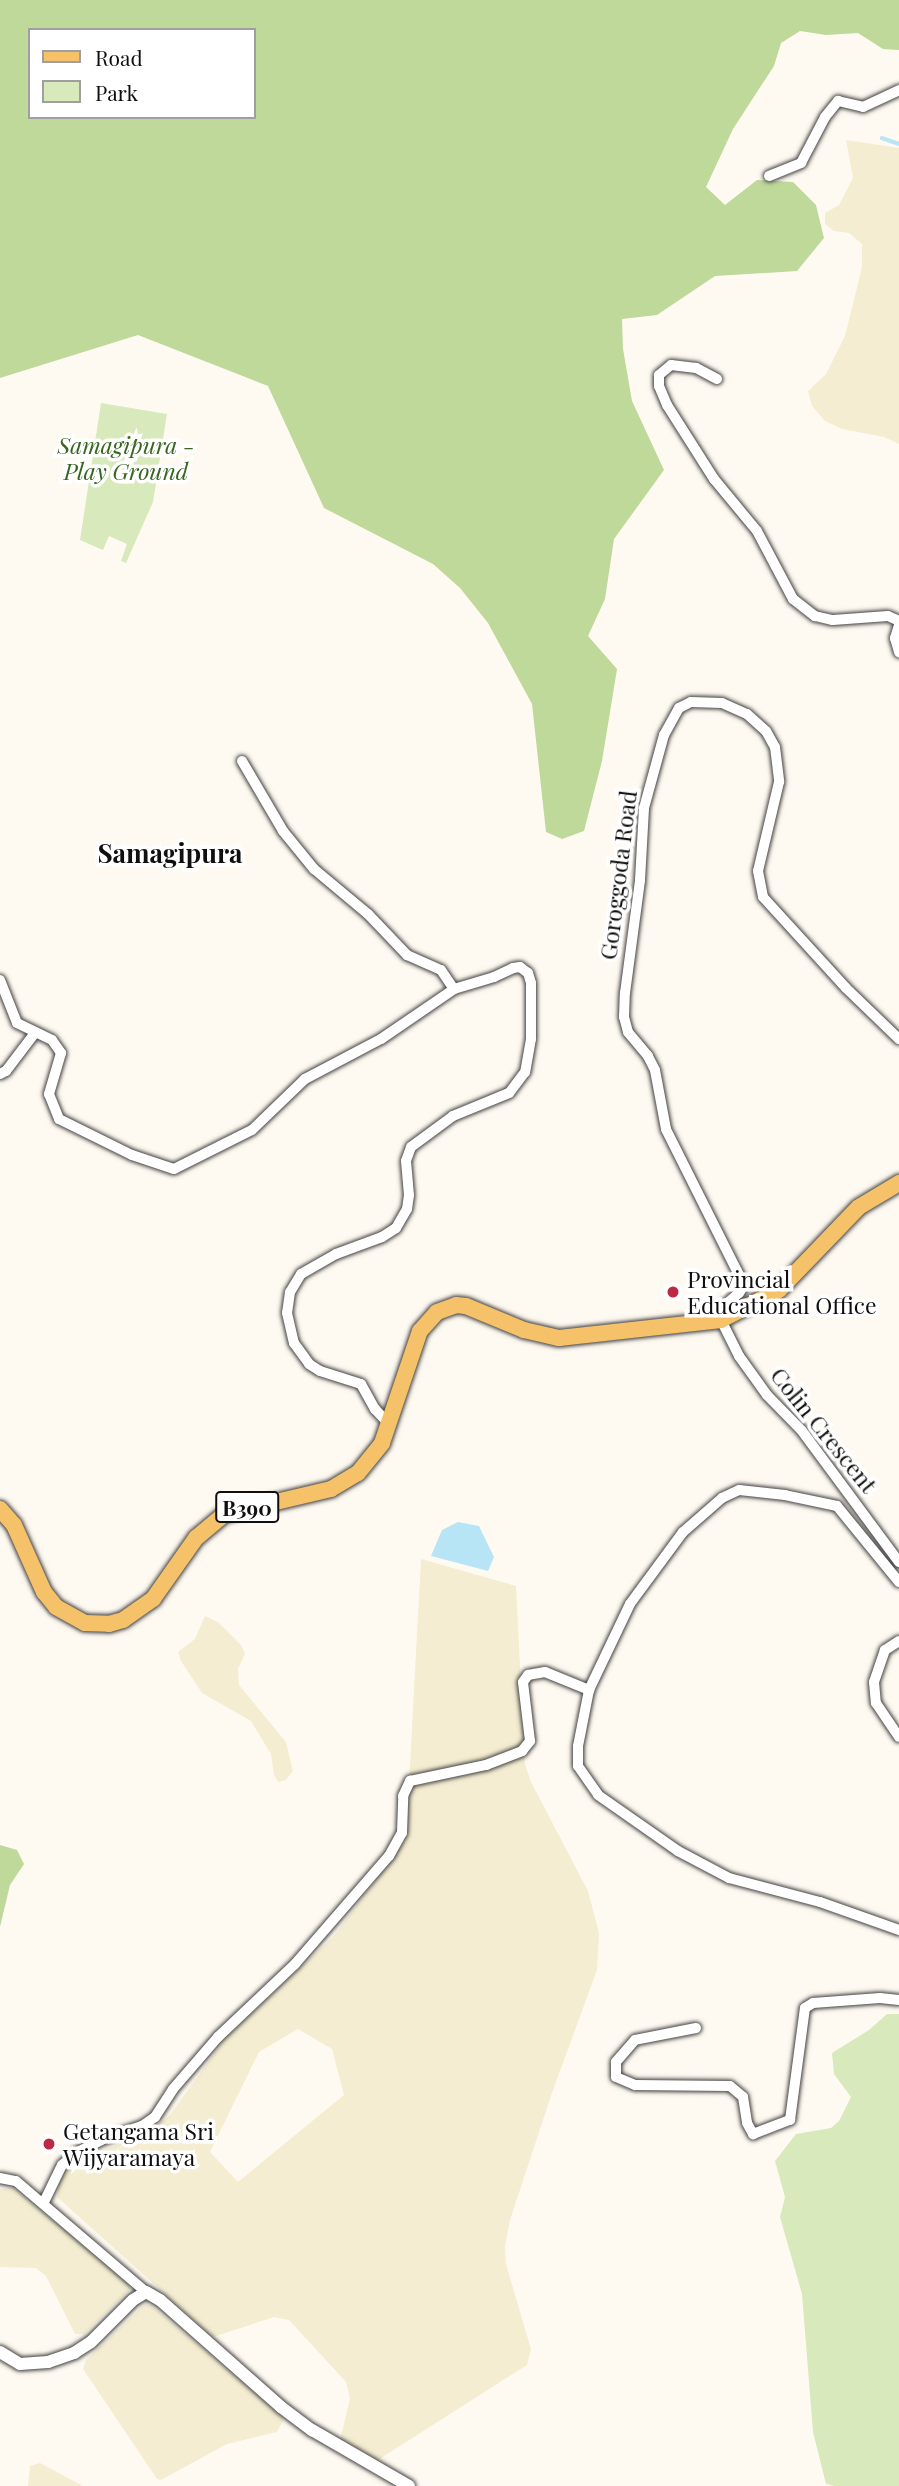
<!DOCTYPE html>
<style>
body{margin:0}
#map{position:relative;width:899px;height:2486px;overflow:hidden;background:#fffaf1;font-family:"Playfair Display",serif}
div>[style]{position:absolute}
.farmland>*{inset:0;background:#f4edd1}
.green>*{inset:0;background:#d8e9bb}
.forest>*{inset:0;background:#bed99a}
.water>*{inset:0;background:#b7e5f5}
.stream>*{height:3.5px;margin:-1.75px;padding:0 1.75px;transform-origin:1.75px;border-radius:1.75px;background:#b7e5f5}
.roads{filter:drop-shadow(0 0 2px #424242) drop-shadow(0 0 2px #424242)}
.minor>*{height:10px;margin:-5px;padding:0 5px;transform-origin:5px;border-radius:5px;background:#fff}
.tertiary>*{height:12px;margin:-6px;padding:0 6px;transform-origin:6px;border-radius:6px;background:#fff}
.primary>*{height:16px;margin:-8px;padding:0 8px;transform-origin:8px;border-radius:8px;background:#f5c26a}
.dots>*{width:19px;height:19px;translate:-50% -50%;box-sizing:border-box;border:4px solid #fff;border-radius:50%}
span{translate:-50% -50%;white-space:nowrap;text-align:center;line-height:1.15;-webkit-text-stroke:7px #fff;paint-order:stroke}
.shield-label span{padding:2px 5px;background:#fff;border:2px solid;border-radius:5px;-webkit-text-stroke-width:0}
.shield-label{font-size:21px;color:#0f0f0f;font-weight:700}
.park-label{font-size:23px;color:#376620;font-style:italic}
.street-label{font-size:23px;color:#0f0f0f}
.poi-label{font-size:23px;color:#0f0f0f}
.left{translate:0 -50%;text-align:left}
.quarter-label{font-size:26px;color:#0f0f0f;font-weight:700}
.legend{position:absolute;left:28px;top:28px;width:228px;height:91px;box-sizing:border-box;background:#fff;border:2px solid #9f9f9f;margin:0;padding:9px 12px;list-style:none;font-size:21px;color:#0f0f0f}
.legend li{display:flex;align-items:center;gap:14px;height:35px}
.legend b{width:35px;border:2px solid #9f9f9f}
</style>
<div id="map">
<div class="farmland">
<div style="clip-path:polygon(846px 140px,899px 148px,899px 444px,884px 437px,842px 429px,825px 421px,812px 406px,808px 391px,826px 374px,845px 336px,862px 267px,862px 244px,849px 233px,834px 231px,825px 224px,825px 213px,839px 205px,853px 178px)"></div>
<div style="clip-path:polygon(evenodd,421px 1559px,516px 1586px,525px 1764px,531px 1782px,588px 1891px,599px 1933px,597px 1970px,552px 2093px,510px 2220px,505px 2246px,506px 2264px,531px 2349px,527px 2365px,378px 2460px,340px 2441px,350px 2398px,346px 2382px,289px 2320px,274px 2317px,213px 2337px,57px 2197px,59px 2182px,66px 2169px,86px 2156px,140px 2137px,170px 2115px,224px 2040px,333px 1937px,406px 1840px,421px 1559px,298px 2029px,332px 2049px,344px 2095px,238px 2182px,210px 2152px,259px 2052px,298px 2029px)"></div>
<div style="clip-path:polygon(205px 1616px,218px 1622px,241px 1645px,245px 1654px,238px 1669px,239px 1685px,286px 1742px,293px 1771px,286px 1780px,278px 1782px,274px 1775px,271px 1754px,251px 1721px,202px 1693px,181px 1661px,178px 1652px,195px 1639px)"></div>
<div style="clip-path:polygon(13px 2188px,128px 2282px,130px 2289px,84px 2334px,75px 2334px,46px 2276px,36px 2268px,0 2267px,0 2189px)"></div>
<div style="clip-path:polygon(145px 2304px,152px 2306px,282px 2416px,283px 2421px,277px 2432px,227px 2444px,161px 2480px,157px 2479px,83px 2369px,86px 2360px)"></div>
<div style="clip-path:polygon(40px 2463px,83px 2486px,28px 2486px,30px 2466px)"></div>
</div>
<div class="green">
<div style="clip-path:polygon(101px 403px,167px 414px,153px 502px,126px 563px,121px 561px,127px 544px,109px 536px,103px 550px,80px 540px)"></div>
<div style="clip-path:polygon(887px 2014px,899px 2014px,899px 2486px,835px 2486px,826px 2484px,813px 2432px,802px 2294px,780px 2217px,785px 2197px,775px 2161px,796px 2134px,831px 2128px,839px 2121px,851px 2097px,834px 2074px,832px 2053px,869px 2030px)"></div>
</div>
<div class="forest">
<div style="clip-path:polygon(evenodd,0 0,899px 0,899px 50px,883px 49px,858px 33px,826px 35px,800px 31px,781px 43px,774px 66px,733px 129px,706px 187px,725px 205px,757px 180px,793px 182px,816px 205px,824px 238px,797px 271px,715px 276px,657px 315px,622px 319px,623px 349px,632px 401px,664px 470px,614px 539px,605px 599px,588px 636px,617px 669px,602px 761px,584px 831px,562px 839px,546px 832px,532px 704px,488px 623px,460px 588px,433px 564px,324px 508px,268px 386px,138px 335px,0 378px,0 0,30px 30px,254px 30px,254px 117px,30px 117px,30px 30px)"></div>
<div style="clip-path:polygon(0 1845px,17px 1850px,24px 1864px,10px 1885px,0 1927px)"></div>
</div>
<div class="water">
<div style="clip-path:polygon(458px 1522px,479px 1526px,494px 1557px,488px 1571px,431px 1556px,442px 1530px)"></div>
</div>
<div class="stream">
<div style="left:882px;top:138px;width:18px;rotate:19deg"></div>
</div>
<div class="roads">
<div class="minor">
<div style="left:769px;top:176px;width:35px;rotate:-22deg"></div>
<div style="left:801px;top:163px;width:52px;rotate:-62.4deg"></div>
<div style="left:825px;top:117px;width:21px;rotate:-51deg"></div>
<div style="left:838px;top:101px;width:26px;rotate:13deg"></div>
<div style="left:863px;top:107px;width:40px;rotate:-25deg"></div>
<div style="left:717px;top:379px;width:24px;rotate:-152deg"></div>
<div style="left:696px;top:368px;width:25px;rotate:-173deg"></div>
<div style="left:671px;top:365px;width:16px;rotate:140deg"></div>
<div style="left:659px;top:375px;width:11px;rotate:90deg"></div>
<div style="left:659px;top:386px;width:21px;rotate:67deg"></div>
<div style="left:667px;top:405px;width:88px;rotate:57.6deg"></div>
<div style="left:714px;top:479px;width:67px;rotate:50.4deg"></div>
<div style="left:757px;top:531px;width:77px;rotate:62.1deg"></div>
<div style="left:793px;top:599px;width:28px;rotate:38deg"></div>
<div style="left:815px;top:616px;width:18px;rotate:13deg"></div>
<div style="left:833px;top:620px;width:55px;rotate:-4.2deg"></div>
<div style="left:888px;top:616px;width:12px;rotate:24deg"></div>
<div style="left:899px;top:625px;width:14px;rotate:107deg"></div>
<div style="left:895px;top:638px;width:15px;rotate:74deg"></div>
<div style="left:242px;top:761px;width:81px;rotate:59.6deg"></div>
<div style="left:283px;top:831px;width:49px;rotate:50.8deg"></div>
<div style="left:314px;top:869px;width:70px;rotate:39.8deg"></div>
<div style="left:368px;top:914px;width:57px;rotate:46.4deg"></div>
<div style="left:407px;top:955px;width:37px;rotate:24deg"></div>
<div style="left:441px;top:970px;width:23px;rotate:56deg"></div>
<div style="left:0;top:980px;width:46px;rotate:68.4deg"></div>
<div style="left:17px;top:1023px;width:39px;rotate:26deg"></div>
<div style="left:52px;top:1040px;width:16px;rotate:55deg"></div>
<div style="left:61px;top:1053px;width:43px;rotate:106.3deg"></div>
<div style="left:49px;top:1094px;width:27px;rotate:68deg"></div>
<div style="left:59px;top:1119px;width:81px;rotate:26.3deg"></div>
<div style="left:132px;top:1155px;width:44px;rotate:18.4deg"></div>
<div style="left:174px;top:1169px;width:87px;rotate:-26.6deg"></div>
<div style="left:252px;top:1130px;width:74px;rotate:-43.9deg"></div>
<div style="left:305px;top:1079px;width:86px;rotate:-27.8deg"></div>
<div style="left:381px;top:1039px;width:88px;rotate:-34.4deg"></div>
<div style="left:454px;top:989px;width:42px;rotate:-16.7deg"></div>
<div style="left:494px;top:977px;width:21px;rotate:-25deg"></div>
<div style="left:513px;top:968px;width:7px;rotate:-8deg"></div>
<div style="left:520px;top:967px;width:10px;rotate:37deg"></div>
<div style="left:528px;top:973px;width:10px;rotate:73deg"></div>
<div style="left:531px;top:983px;width:56px;rotate:90deg"></div>
<div style="left:531px;top:1039px;width:34px;rotate:100deg"></div>
<div style="left:525px;top:1072px;width:26px;rotate:127deg"></div>
<div style="left:509px;top:1093px;width:61px;rotate:157.7deg"></div>
<div style="left:453px;top:1116px;width:52px;rotate:143.6deg"></div>
<div style="left:411px;top:1147px;width:15px;rotate:110deg"></div>
<div style="left:406px;top:1161px;width:34px;rotate:85deg"></div>
<div style="left:409px;top:1195px;width:14px;rotate:98deg"></div>
<div style="left:407px;top:1209px;width:22px;rotate:120deg"></div>
<div style="left:396px;top:1228px;width:17px;rotate:147deg"></div>
<div style="left:382px;top:1237px;width:49px;rotate:159.7deg"></div>
<div style="left:336px;top:1254px;width:40px;rotate:150.3deg"></div>
<div style="left:301px;top:1274px;width:21px;rotate:121deg"></div>
<div style="left:290px;top:1292px;width:21px;rotate:98deg"></div>
<div style="left:287px;top:1313px;width:31px;rotate:77deg"></div>
<div style="left:294px;top:1343px;width:26px;rotate:54deg"></div>
<div style="left:309px;top:1364px;width:13px;rotate:32deg"></div>
<div style="left:320px;top:1371px;width:43px;rotate:17.6deg"></div>
<div style="left:361px;top:1384px;width:29px;rotate:61deg"></div>
<div style="left:375px;top:1409px;width:18px;rotate:47deg"></div>
<div style="left:0;top:1074px;width:7px;rotate:-27deg"></div>
<div style="left:6px;top:1071px;width:48px;rotate:-52.7deg"></div>
<div style="left:725px;top:1318px;width:10px;rotate:-114deg"></div>
<div style="left:721px;top:1309px;width:24px;rotate:-42deg"></div>
<div style="left:739px;top:1293px;width:9px;rotate:-58deg"></div>
<div style="left:744px;top:1285px;width:174px;rotate:-116.6deg"></div>
<div style="left:666px;top:1129px;width:60px;rotate:-100.6deg"></div>
<div style="left:655px;top:1070px;width:16px;rotate:-117deg"></div>
<div style="left:648px;top:1056px;width:31px;rotate:-130deg"></div>
<div style="left:628px;top:1032px;width:16px;rotate:-105deg"></div>
<div style="left:624px;top:1017px;width:24px;rotate:-88deg"></div>
<div style="left:625px;top:993px;width:114px;rotate:-82.4deg"></div>
<div style="left:640px;top:880px;width:72px;rotate:-86.8deg"></div>
<div style="left:644px;top:808px;width:76px;rotate:-74.7deg"></div>
<div style="left:664px;top:735px;width:31px;rotate:-61deg"></div>
<div style="left:679px;top:708px;width:13px;rotate:-27deg"></div>
<div style="left:691px;top:702px;width:31px;rotate:2deg"></div>
<div style="left:722px;top:703px;width:27px;rotate:24deg"></div>
<div style="left:747px;top:714px;width:25px;rotate:42deg"></div>
<div style="left:766px;top:731px;width:18px;rotate:61deg"></div>
<div style="left:775px;top:747px;width:35px;rotate:83deg"></div>
<div style="left:779px;top:782px;width:91px;rotate:103.3deg"></div>
<div style="left:758px;top:871px;width:26px;rotate:79deg"></div>
<div style="left:763px;top:897px;width:123px;rotate:47.6deg"></div>
<div style="left:846px;top:988px;width:74px;rotate:43.9deg"></div>
<div style="left:721px;top:1320px;width:40px;rotate:63.4deg"></div>
<div style="left:739px;top:1356px;width:48px;rotate:54.3deg"></div>
<div style="left:767px;top:1395px;width:50px;rotate:45.8deg"></div>
<div style="left:802px;top:1431px;width:163px;rotate:53.5deg"></div>
<div style="left:899px;top:1582px;width:98px;rotate:-129.2deg"></div>
<div style="left:837px;top:1506px;width:53px;rotate:-168.1deg"></div>
<div style="left:785px;top:1495px;width:46px;rotate:-173.8deg"></div>
<div style="left:739px;top:1490px;width:19px;rotate:155deg"></div>
<div style="left:722px;top:1498px;width:52px;rotate:138.9deg"></div>
<div style="left:683px;top:1532px;width:89px;rotate:126.4deg"></div>
<div style="left:630px;top:1604px;width:95px;rotate:115.5deg"></div>
<div style="left:589px;top:1690px;width:57px;rotate:101.1deg"></div>
<div style="left:578px;top:1746px;width:20px;rotate:90deg"></div>
<div style="left:578px;top:1766px;width:35px;rotate:55deg"></div>
<div style="left:598px;top:1795px;width:98px;rotate:35deg"></div>
<div style="left:678px;top:1851px;width:58px;rotate:27.9deg"></div>
<div style="left:729px;top:1878px;width:94px;rotate:14.8deg"></div>
<div style="left:820px;top:1902px;width:84px;rotate:19.5deg"></div>
<div style="left:899px;top:1641px;width:17px;rotate:147deg"></div>
<div style="left:885px;top:1650px;width:34px;rotate:109deg"></div>
<div style="left:874px;top:1682px;width:21px;rotate:85deg"></div>
<div style="left:876px;top:1703px;width:41px;rotate:55.9deg"></div>
<div style="left:696px;top:2028px;width:62px;rotate:168.9deg"></div>
<div style="left:635px;top:2040px;width:29px;rotate:131deg"></div>
<div style="left:616px;top:2062px;width:15px;rotate:90deg"></div>
<div style="left:616px;top:2077px;width:21px;rotate:23deg"></div>
<div style="left:635px;top:2085px;width:95px;rotate:0.6deg"></div>
<div style="left:730px;top:2086px;width:17px;rotate:40deg"></div>
<div style="left:743px;top:2097px;width:26px;rotate:81deg"></div>
<div style="left:747px;top:2123px;width:13px;rotate:61deg"></div>
<div style="left:753px;top:2134px;width:40px;rotate:-21deg"></div>
<div style="left:790px;top:2120px;width:113px;rotate:-82.4deg"></div>
<div style="left:805px;top:2008px;width:9px;rotate:-32deg"></div>
<div style="left:813px;top:2003px;width:67px;rotate:-4.3deg"></div>
<div style="left:880px;top:1998px;width:19px;rotate:6deg"></div>
<div style="left:0;top:2178px;width:16px;rotate:11deg"></div>
<div style="left:16px;top:2181px;width:171px;rotate:40.5deg"></div>
<div style="left:44px;top:2202px;width:41px;rotate:-64.1deg"></div>
<div style="left:62px;top:2165px;width:18px;rotate:-41deg"></div>
<div style="left:76px;top:2153px;width:28px;rotate:-27deg"></div>
<div style="left:101px;top:2140px;width:43px;rotate:-18.9deg"></div>
<div style="left:142px;top:2126px;width:16px;rotate:-35deg"></div>
<div style="left:155px;top:2117px;width:33px;rotate:-57deg"></div>
<div style="left:173px;top:2089px;width:69px;rotate:-49.1deg"></div>
<div style="left:218px;top:2037px;width:106px;rotate:-43.5deg"></div>
<div style="left:295px;top:1964px;width:143px;rotate:-49deg"></div>
<div style="left:389px;top:1856px;width:26px;rotate:-61deg"></div>
<div style="left:402px;top:1833px;width:37px;rotate:-88deg"></div>
<div style="left:403px;top:1796px;width:17px;rotate:-65deg"></div>
<div style="left:410px;top:1781px;width:78px;rotate:-11.9deg"></div>
<div style="left:486px;top:1765px;width:39px;rotate:-21deg"></div>
<div style="left:522px;top:1751px;width:13px;rotate:-51deg"></div>
<div style="left:530px;top:1741px;width:59px;rotate:-96.8deg"></div>
<div style="left:523px;top:1682px;width:9px;rotate:-54deg"></div>
<div style="left:528px;top:1675px;width:17px;rotate:-10deg"></div>
<div style="left:545px;top:1672px;width:48px;rotate:22.2deg"></div>
</div>
<div class="tertiary">
<div style="left:0;top:2352px;width:23px;rotate:31deg"></div>
<div style="left:20px;top:2364px;width:28px;rotate:-4deg"></div>
<div style="left:48px;top:2362px;width:28px;rotate:-19deg"></div>
<div style="left:74px;top:2353px;width:20px;rotate:-33deg"></div>
<div style="left:91px;top:2342px;width:59px;rotate:-45deg"></div>
<div style="left:133px;top:2300px;width:15px;rotate:-32deg"></div>
<div style="left:146px;top:2292px;width:16px;rotate:30deg"></div>
<div style="left:160px;top:2300px;width:162px;rotate:41.5deg"></div>
<div style="left:281px;top:2407px;width:39px;rotate:37deg"></div>
<div style="left:312px;top:2430px;width:112px;rotate:30deg"></div>
</div>
<div class="primary">
<div style="left:0;top:1509px;width:21px;rotate:49deg"></div>
<div style="left:14px;top:1525px;width:73px;rotate:65.9deg"></div>
<div style="left:44px;top:1592px;width:19px;rotate:51deg"></div>
<div style="left:56px;top:1607px;width:33px;rotate:29deg"></div>
<div style="left:85px;top:1623px;width:24px;rotate:2deg"></div>
<div style="left:109px;top:1624px;width:15px;rotate:-16deg"></div>
<div style="left:123px;top:1620px;width:37px;rotate:-35deg"></div>
<div style="left:153px;top:1599px;width:75px;rotate:-54.8deg"></div>
<div style="left:196px;top:1538px;width:38px;rotate:-40deg"></div>
<div style="left:225px;top:1514px;width:109px;rotate:-13.3deg"></div>
<div style="left:331px;top:1489px;width:31px;rotate:-31deg"></div>
<div style="left:358px;top:1473px;width:38px;rotate:-51deg"></div>
<div style="left:382px;top:1443px;width:118px;rotate:-71.3deg"></div>
<div style="left:420px;top:1331px;width:25px;rotate:-48deg"></div>
<div style="left:437px;top:1312px;width:20px;rotate:-20deg"></div>
<div style="left:456px;top:1305px;width:10px;rotate:6deg"></div>
<div style="left:466px;top:1306px;width:63px;rotate:22.5deg"></div>
<div style="left:524px;top:1330px;width:36px;rotate:13deg"></div>
<div style="left:559px;top:1338px;width:163px;rotate:-6.3deg"></div>
<div style="left:721px;top:1320px;width:65px;rotate:-27.3deg"></div>
<div style="left:779px;top:1290px;width:115px;rotate:-46.1deg"></div>
<div style="left:859px;top:1207px;width:47px;rotate:-31deg"></div>
</div>
</div>
<div class="dots">
<div style="left:673px;top:1292px;background:#bc2942"></div>
<div style="left:49px;top:2144px;background:#bc2942"></div>
</div>
<div class="shield-label">
<span style="left:247px;top:1507px">B390</span>
</div>
<div class="park-label">
<span style="left:126px;top:458px">Samagipura -<br>Play Ground</span>
</div>
<div class="street-label">
<span style="left:618px;top:875px;rotate:-83deg">Goroggoda Road</span>
<span style="left:824px;top:1430px;rotate:51deg">Colin Crescent</span>
</div>
<div class="poi-label">
<span class="left" style="left:687px;top:1292px">Provincial<br>Educational Office</span>
<span class="left" style="left:63px;top:2144px">Getangama Sri<br>Wijyaramaya</span>
</div>
<div class="quarter-label">
<span style="left:170px;top:853px">Samagipura</span>
</div>
<ul class="legend">
<li><b style="height:9px;background:#f5c26a"></b>Road</li>
<li><b style="height:19px;background:#d8e9bb"></b>Park</li>
</ul>
</div>
